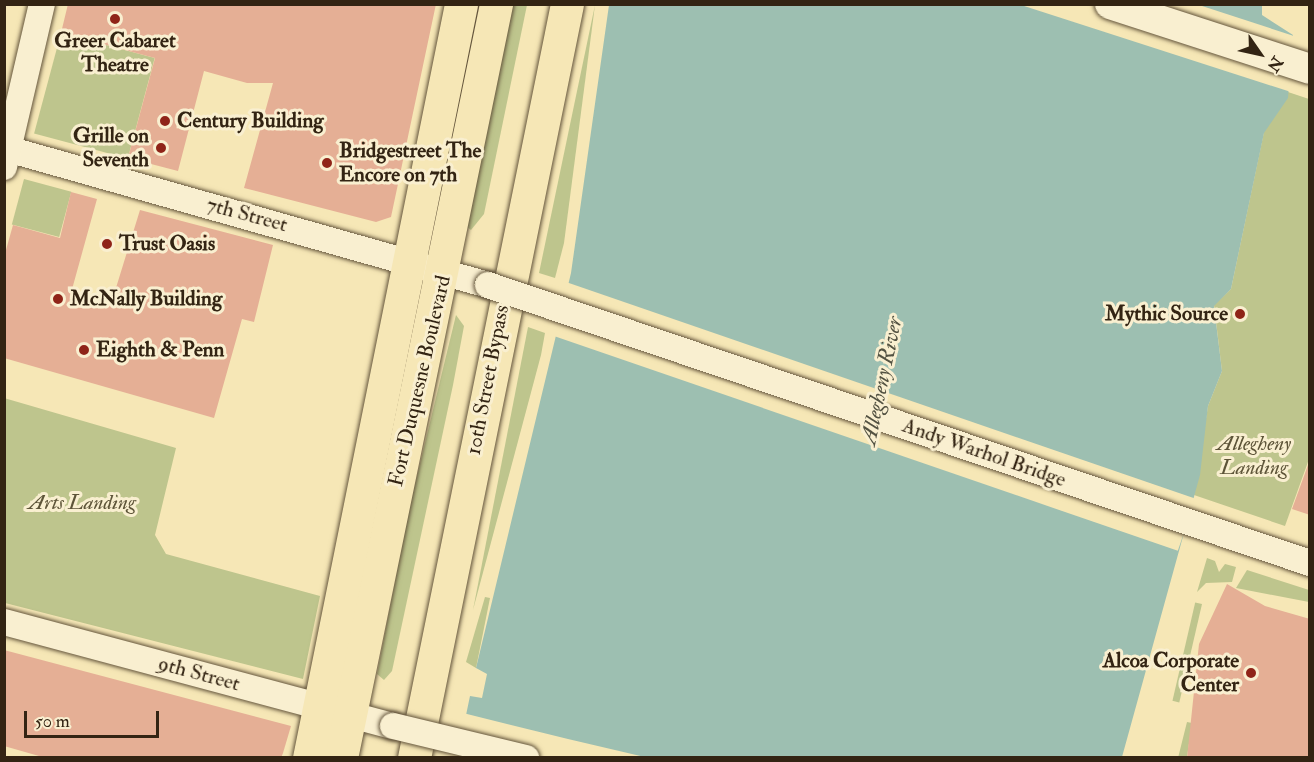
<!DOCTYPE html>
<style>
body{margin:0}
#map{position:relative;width:1314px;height:762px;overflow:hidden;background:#f6e7b6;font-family:"IM FELL Double Pica",serif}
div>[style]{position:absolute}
.green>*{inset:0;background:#bec58d;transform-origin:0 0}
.water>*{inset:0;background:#9dbfb1}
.pier>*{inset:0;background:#f6e7b6;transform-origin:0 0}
.building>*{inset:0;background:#e5af95}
.roads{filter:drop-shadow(0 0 2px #64553c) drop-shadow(0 0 2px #64553c)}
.tertiary>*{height:26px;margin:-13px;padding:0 13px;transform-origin:13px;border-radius:13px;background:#f9efd0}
.secondary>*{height:30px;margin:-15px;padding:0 15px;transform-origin:15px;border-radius:15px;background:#f9efd0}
.primary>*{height:33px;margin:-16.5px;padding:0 16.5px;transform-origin:16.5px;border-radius:16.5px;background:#f6e7b6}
.bridges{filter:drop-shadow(0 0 2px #64553c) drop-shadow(0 0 2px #64553c)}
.tertiary-bridge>*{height:26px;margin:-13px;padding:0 13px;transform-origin:13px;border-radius:13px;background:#f9efd0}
.dots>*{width:16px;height:16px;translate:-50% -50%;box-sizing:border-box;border:3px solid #f9efd0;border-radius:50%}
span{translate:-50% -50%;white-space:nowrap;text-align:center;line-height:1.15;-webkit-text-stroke:6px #f9efd0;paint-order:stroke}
.poi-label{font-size:21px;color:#332413;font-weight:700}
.left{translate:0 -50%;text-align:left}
.right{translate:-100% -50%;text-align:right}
.street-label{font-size:21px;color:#332413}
.park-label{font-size:21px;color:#5d5438;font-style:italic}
.water-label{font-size:22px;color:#535242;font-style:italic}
.frame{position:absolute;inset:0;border:6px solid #332413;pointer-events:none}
.north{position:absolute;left:1230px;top:24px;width:60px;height:60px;-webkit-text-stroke:4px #f9efd0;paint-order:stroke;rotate:124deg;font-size:16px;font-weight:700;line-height:24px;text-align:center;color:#332413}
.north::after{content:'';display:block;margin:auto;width:21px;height:27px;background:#332413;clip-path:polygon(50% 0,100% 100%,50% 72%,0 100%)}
.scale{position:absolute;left:24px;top:711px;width:135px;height:27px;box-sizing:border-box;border:3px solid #332413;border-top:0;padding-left:8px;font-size:18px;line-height:21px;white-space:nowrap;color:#332413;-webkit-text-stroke:4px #f9efd0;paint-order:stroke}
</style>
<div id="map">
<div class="green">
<div style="clip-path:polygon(512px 5px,527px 5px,484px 214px,471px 230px,467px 227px)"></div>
<div style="clip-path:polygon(595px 5px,564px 243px,555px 278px,539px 273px)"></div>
<div style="left:61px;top:33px;width:97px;height:104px;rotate:15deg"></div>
<div style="clip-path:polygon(1288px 92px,1309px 99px,1309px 459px,1285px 526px,1194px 495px,1208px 406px,1222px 371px,1214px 305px,1231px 289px,1264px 132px)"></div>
<div style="left:24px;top:179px;width:49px;height:47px;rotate:15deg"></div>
<div style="clip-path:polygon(456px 315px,464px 326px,453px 385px,392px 671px,384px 680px,377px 674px,409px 509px)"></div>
<div style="clip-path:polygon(528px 327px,545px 333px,541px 355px,473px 610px)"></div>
<div style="clip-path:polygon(4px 398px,176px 448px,155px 535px,166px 554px,320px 596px,303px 679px,5px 603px)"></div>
<div style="clip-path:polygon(1207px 558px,1215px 561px,1219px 572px,1225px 564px,1236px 567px,1232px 582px,1206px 583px,1197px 592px)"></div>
<div style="clip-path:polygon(1247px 570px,1309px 590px,1309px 602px,1236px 588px)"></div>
<div style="clip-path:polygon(485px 597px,490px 598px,476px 668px,466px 662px)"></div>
<div style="left:1202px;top:604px;width:101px;height:7px;rotate:103deg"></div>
<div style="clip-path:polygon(1187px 722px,1192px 723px,1187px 757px,1178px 758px)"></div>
</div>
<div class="water">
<div style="clip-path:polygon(1262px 4px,1262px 15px,1293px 35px,1288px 98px,1264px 133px,1231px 289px,1214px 306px,1222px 371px,1208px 406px,1200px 475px,1122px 757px,457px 758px,470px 696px,482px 698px,487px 674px,476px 668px,571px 273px,609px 5px)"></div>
</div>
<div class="pier">
<div style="clip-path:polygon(1021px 5px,1199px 5px,1297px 37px,1291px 92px)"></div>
<div style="left:566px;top:282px;width:666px;height:55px;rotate:19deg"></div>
<div style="clip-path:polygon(463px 713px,568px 739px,649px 758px,454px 757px)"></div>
</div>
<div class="building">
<div style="clip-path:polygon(68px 4px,436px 4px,391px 217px,376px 222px,244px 188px,273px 83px,247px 83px,204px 71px,178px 171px,128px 158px,155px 58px,61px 33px)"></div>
<div style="clip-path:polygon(71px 192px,97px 199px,71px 293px,111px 304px,140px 210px,273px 245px,254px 322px,242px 319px,214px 418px,4px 358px,4px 257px,13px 225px,60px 238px)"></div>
<div style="clip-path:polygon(1308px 465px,1310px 465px,1310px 515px,1292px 509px)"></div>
<div style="clip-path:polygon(1227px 584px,1265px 606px,1310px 619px,1310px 758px,1187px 758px,1199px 644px)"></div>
<div style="clip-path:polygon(4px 650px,291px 726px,283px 753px,281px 758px,46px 758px,4px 746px)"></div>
</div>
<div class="roads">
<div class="tertiary">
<div style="left:4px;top:148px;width:503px;rotate:15.8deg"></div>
<div style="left:4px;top:167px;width:167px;rotate:-76.9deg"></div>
<div style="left:4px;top:622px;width:403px;rotate:15deg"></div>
</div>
<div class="secondary">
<div style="left:1110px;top:4px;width:210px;rotate:18deg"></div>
</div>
<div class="primary">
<div style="left:309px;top:758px;width:769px;rotate:-78.6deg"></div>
<div style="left:341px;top:758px;width:770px;rotate:-78.38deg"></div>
<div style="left:414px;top:758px;width:769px;rotate:-78.53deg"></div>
</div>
</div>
<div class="bridges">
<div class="tertiary-bridge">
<div style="left:488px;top:285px;width:868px;rotate:18.69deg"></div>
<div style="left:393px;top:726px;width:137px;rotate:13.5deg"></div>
</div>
</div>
<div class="dots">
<div style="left:115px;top:19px;background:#8f2418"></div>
<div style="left:165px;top:121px;background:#8f2418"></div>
<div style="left:161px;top:148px;background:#8f2418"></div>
<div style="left:327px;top:163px;background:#8f2418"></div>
<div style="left:107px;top:244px;background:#8f2418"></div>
<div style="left:58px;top:299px;background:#8f2418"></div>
<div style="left:1240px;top:314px;background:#8f2418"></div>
<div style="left:84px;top:350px;background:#8f2418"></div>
<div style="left:1251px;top:673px;background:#8f2418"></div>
</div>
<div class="poi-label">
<span style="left:115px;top:53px">Greer Cabaret<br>Theatre</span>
<span class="left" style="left:177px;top:121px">Century Building</span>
<span class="right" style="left:149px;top:148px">Grille on<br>Seventh</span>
<span class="left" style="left:339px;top:163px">Bridgestreet The<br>Encore on 7th</span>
<span class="left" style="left:119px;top:244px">Trust Oasis</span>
<span class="left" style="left:70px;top:299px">McNally Building</span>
<span class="right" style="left:1228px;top:314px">Mythic Source</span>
<span class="left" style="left:96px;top:350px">Eighth &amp; Penn</span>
<span class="right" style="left:1239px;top:673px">Alcoa Corporate<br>Center</span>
</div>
<div class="street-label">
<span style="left:247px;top:215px;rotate:15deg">7th Street</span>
<span style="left:488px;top:380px;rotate:-79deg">10th Street Bypass</span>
<span style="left:420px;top:381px;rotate:-77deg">Fort Duquesne Boulevard</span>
<span style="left:984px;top:453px;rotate:19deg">Andy Warhol Bridge</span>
<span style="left:199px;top:674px;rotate:15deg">9th Street</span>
</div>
<div class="park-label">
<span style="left:1254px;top:456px">Allegheny<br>Landing</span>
<span style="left:82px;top:503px">Arts Landing</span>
</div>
<div class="water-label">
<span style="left:882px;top:381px;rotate:-78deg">Allegheny River</span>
</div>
<div class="frame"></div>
<div class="north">N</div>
<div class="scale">50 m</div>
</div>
